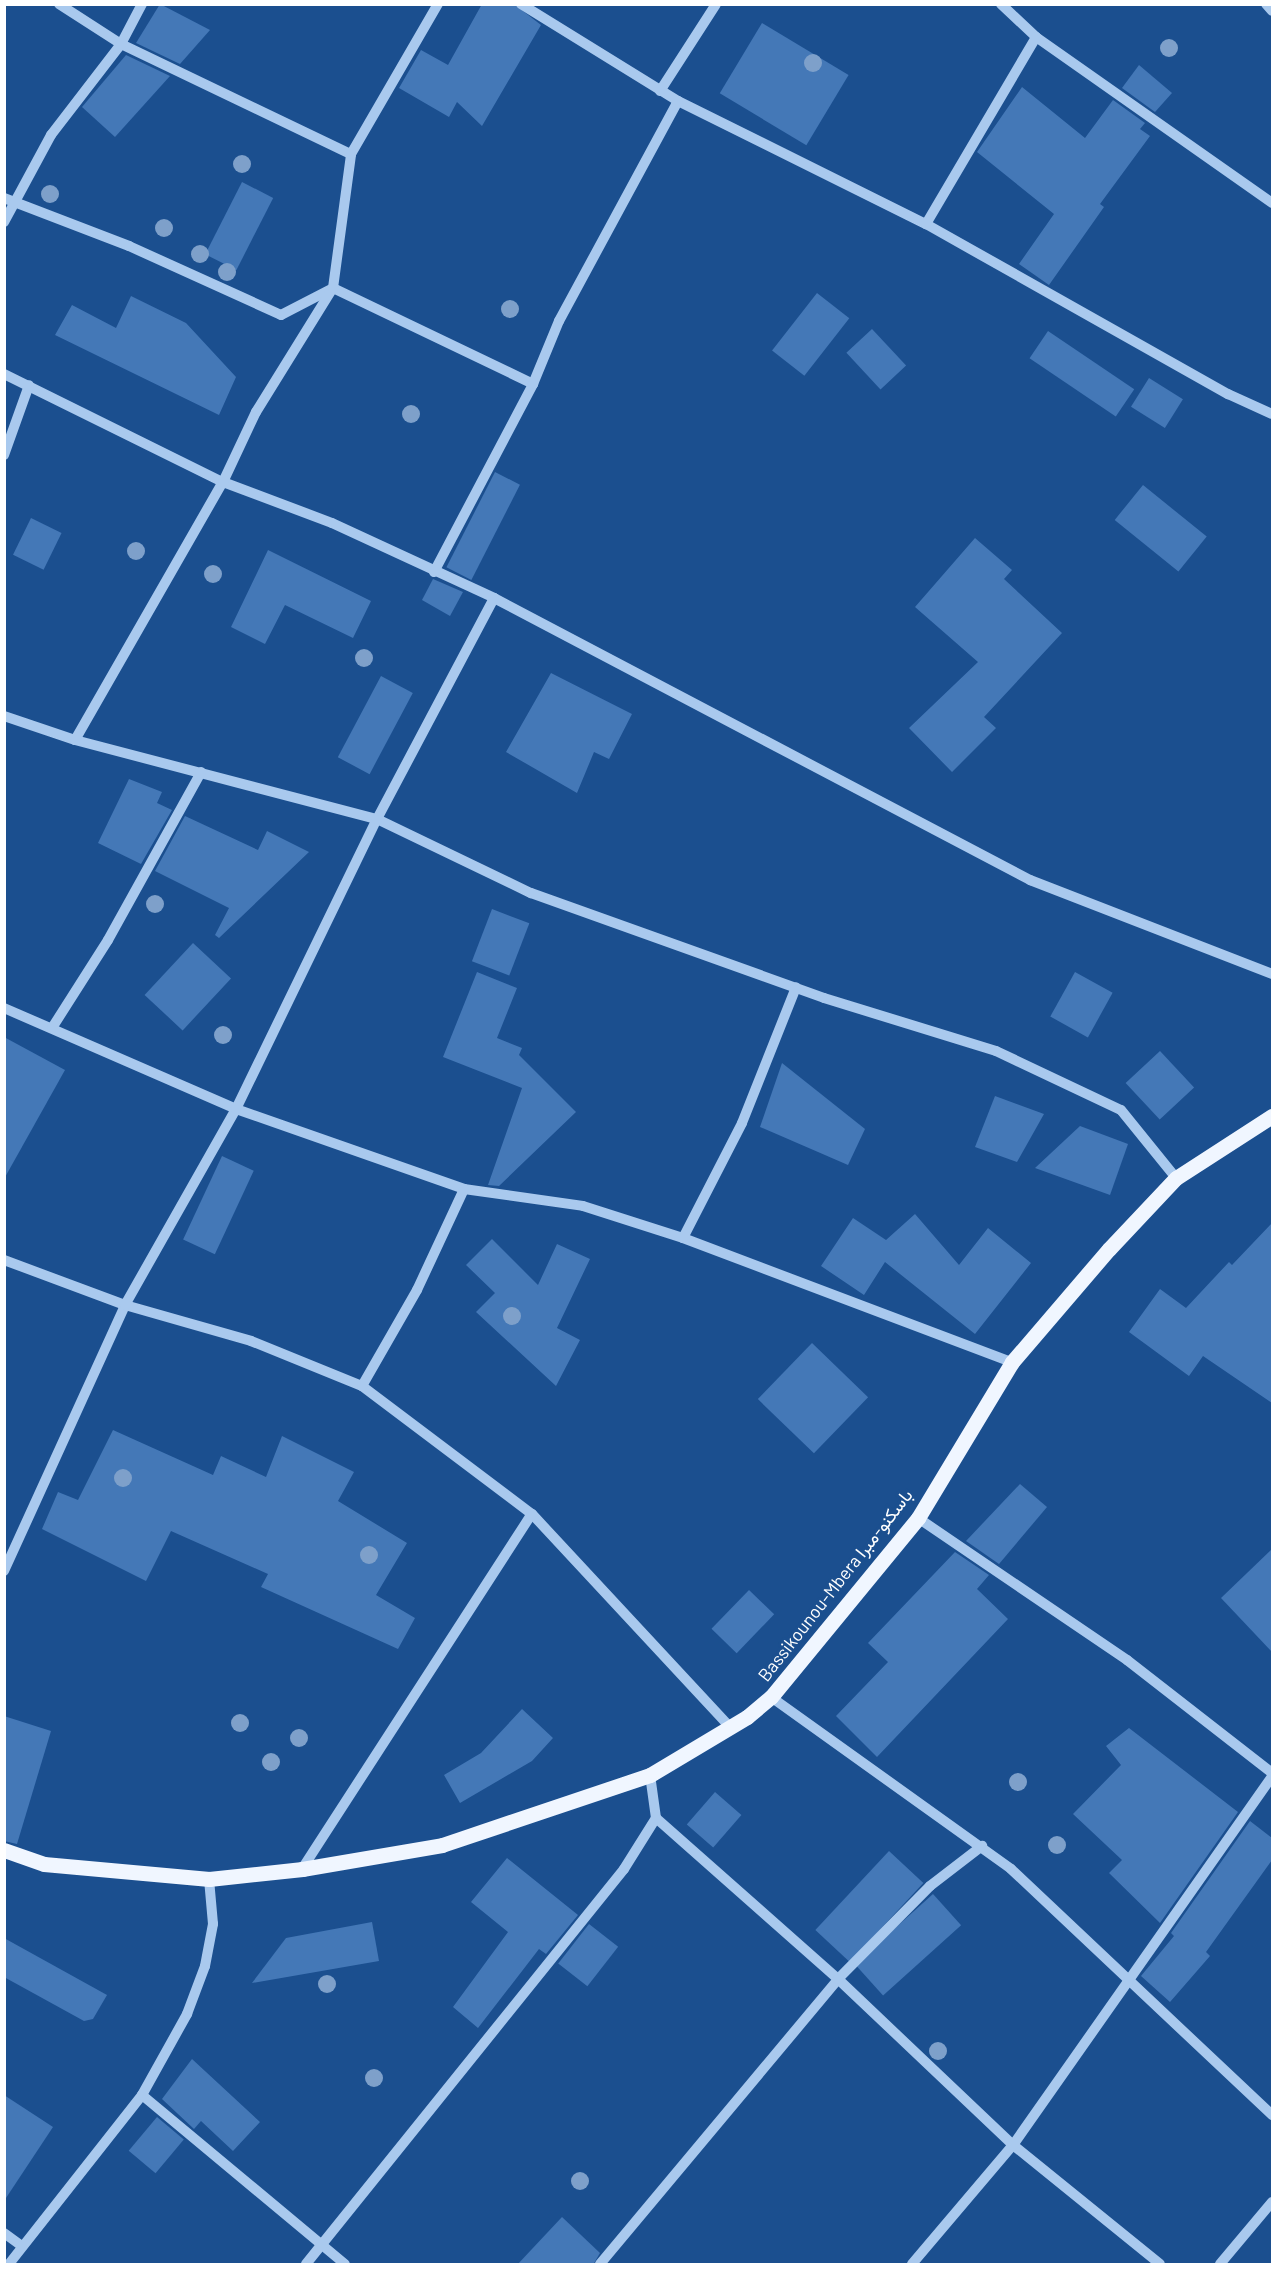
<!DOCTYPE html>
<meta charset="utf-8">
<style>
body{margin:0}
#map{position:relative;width:1277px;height:2269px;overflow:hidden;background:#1b4f8f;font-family:Barlow,Vazirmatn,sans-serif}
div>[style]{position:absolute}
.building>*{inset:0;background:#4478b7;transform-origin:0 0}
.minor>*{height:10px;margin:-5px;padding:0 5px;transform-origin:5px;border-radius:5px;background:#a9c9ee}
.major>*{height:15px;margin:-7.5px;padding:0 7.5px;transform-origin:7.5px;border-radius:7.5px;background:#f0f6ff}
.trees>*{width:18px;height:18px;margin:-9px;border-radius:50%;background:#7ea0ca}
span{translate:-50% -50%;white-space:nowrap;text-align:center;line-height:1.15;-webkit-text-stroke:6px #1b4f8f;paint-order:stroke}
.street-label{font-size:18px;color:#fff}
.frame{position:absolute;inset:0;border:6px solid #fff;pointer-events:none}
</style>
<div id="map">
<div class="building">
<div style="clip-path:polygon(160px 4px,210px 30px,180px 64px,136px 43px)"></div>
<div style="clip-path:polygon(482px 4px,514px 4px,541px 25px,482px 126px,457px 102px,449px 117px,399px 88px,421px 50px,448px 65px)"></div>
<div style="left:762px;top:23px;width:101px;height:82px;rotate:31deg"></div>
<div style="clip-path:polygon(126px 55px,170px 76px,115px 137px,82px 107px)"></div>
<div style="clip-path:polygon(1139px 65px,1172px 93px,1155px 112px,1122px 88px)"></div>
<div style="clip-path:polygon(1022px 87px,1085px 138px,1113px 100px,1145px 123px,1140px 129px,1150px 136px,1100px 204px,1104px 207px,1049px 285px,1019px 264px,1054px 214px,977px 152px)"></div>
<div style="left:242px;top:182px;width:35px;height:81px;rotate:27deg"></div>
<div style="left:817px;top:293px;width:41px;height:73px;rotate:38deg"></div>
<div style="clip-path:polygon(131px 296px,186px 323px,236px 377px,219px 415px,55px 335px,72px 305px,116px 328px)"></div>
<div style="left:872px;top:329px;width:50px;height:35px;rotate:47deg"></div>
<div style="left:1048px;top:331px;width:104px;height:33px;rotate:34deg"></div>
<div style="left:1149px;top:378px;width:40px;height:34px;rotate:32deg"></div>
<div style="left:495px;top:472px;width:28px;height:107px;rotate:27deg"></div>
<div style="left:1143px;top:485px;width:82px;height:45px;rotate:39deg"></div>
<div style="left:31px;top:518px;width:34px;height:41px;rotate:26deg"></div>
<div style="clip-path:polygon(975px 538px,1012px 570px,1004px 579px,1062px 633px,984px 717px,996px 728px,952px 772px,909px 728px,978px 662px,915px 607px)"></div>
<div style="clip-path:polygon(268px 550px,371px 601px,353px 638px,285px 605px,265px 644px,231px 627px)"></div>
<div style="clip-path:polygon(433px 579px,463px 592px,450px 616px,422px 600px)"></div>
<div style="clip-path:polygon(551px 673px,632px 714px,609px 759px,594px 752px,577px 793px,506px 752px)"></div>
<div style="left:381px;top:676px;width:36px;height:92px;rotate:28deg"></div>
<div style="clip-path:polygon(129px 779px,162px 792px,157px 803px,172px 810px,141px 864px,98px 843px)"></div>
<div style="clip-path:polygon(185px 816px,258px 850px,267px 831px,309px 852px,219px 938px,215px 935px,229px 908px,155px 871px)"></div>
<div style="left:492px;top:909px;width:40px;height:56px;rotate:21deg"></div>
<div style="left:193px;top:943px;width:52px;height:71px;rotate:43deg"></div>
<div style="clip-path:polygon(477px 972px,517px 988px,497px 1038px,522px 1048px,519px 1055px,576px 1112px,499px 1186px,488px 1185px,522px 1088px,443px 1057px)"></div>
<div style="left:1075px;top:972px;width:43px;height:51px;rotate:29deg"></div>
<div style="clip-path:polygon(4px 1037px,65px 1070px,4px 1179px)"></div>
<div style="left:1160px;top:1051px;width:50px;height:47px;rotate:47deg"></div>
<div style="clip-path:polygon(782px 1063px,865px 1129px,848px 1165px,760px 1127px)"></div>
<div style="clip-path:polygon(995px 1096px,1044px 1114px,1017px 1162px,975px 1147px)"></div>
<div style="clip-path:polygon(1080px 1126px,1128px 1144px,1110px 1195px,1035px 1168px)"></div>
<div style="left:222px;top:1156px;width:35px;height:92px;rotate:25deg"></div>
<div style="clip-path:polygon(915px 1214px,959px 1265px,988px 1228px,1031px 1263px,975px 1334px,885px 1262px,864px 1295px,821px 1266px,853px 1218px,886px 1240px)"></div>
<div style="clip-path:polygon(1272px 1223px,1272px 1403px,1203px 1356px,1189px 1376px,1129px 1332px,1160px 1289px,1186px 1308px,1229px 1262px,1232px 1265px)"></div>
<div style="clip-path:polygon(492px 1239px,538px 1285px,557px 1244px,590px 1259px,557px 1328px,580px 1340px,556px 1386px,476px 1312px,495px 1293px,466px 1265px)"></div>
<div style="left:812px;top:1343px;width:78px;height:78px;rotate:44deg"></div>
<div style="clip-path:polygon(113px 1430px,213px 1475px,221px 1456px,266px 1477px,282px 1436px,354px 1472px,338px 1501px,407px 1543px,376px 1595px,415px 1618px,398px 1649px,261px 1587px,268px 1574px,171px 1531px,146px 1581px,42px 1529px,58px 1492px,78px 1500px)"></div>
<div style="clip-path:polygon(1020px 1484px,1047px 1507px,999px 1564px,966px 1541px)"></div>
<div style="clip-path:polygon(1272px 1549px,1272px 1652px,1221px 1598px)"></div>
<div style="clip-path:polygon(955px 1552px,989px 1575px,977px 1589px,1008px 1619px,877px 1757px,836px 1716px,888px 1662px,868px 1643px)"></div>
<div style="left:749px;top:1590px;width:35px;height:54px;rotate:44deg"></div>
<div style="clip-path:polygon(522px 1709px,553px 1738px,532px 1761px,460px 1803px,444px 1775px,481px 1753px)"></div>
<div style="clip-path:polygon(4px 1716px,51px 1731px,17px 1844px,4px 1841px)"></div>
<div style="clip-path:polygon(1129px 1728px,1238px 1812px,1160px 1923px,1109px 1873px,1122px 1860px,1073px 1814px,1121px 1765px,1106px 1746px)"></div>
<div style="left:715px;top:1792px;width:35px;height:43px;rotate:41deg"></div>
<div style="clip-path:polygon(1250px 1821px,1272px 1838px,1272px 1860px,1206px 1952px,1210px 1956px,1170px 2002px,1141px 1976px,1174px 1936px,1171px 1933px)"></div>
<div style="left:889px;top:1851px;width:47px;height:108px;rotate:43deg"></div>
<div style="clip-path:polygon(507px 1858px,578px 1915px,546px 1954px,539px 1949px,478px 2028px,453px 2007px,508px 1932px,471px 1902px)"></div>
<div style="left:933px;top:1894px;width:42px;height:105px;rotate:48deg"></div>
<div style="clip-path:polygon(372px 1922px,379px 1961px,252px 1983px,286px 1938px)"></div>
<div style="left:589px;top:1924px;width:37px;height:50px;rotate:38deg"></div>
<div style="clip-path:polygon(4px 1938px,107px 1995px,93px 2019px,84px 2021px,4px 1977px)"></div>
<div style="clip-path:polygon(192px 2059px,260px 2122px,233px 2151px,201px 2121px,194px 2129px,162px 2099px)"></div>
<div style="clip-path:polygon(4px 2095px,53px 2127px,4px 2201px)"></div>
<div style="left:157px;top:2117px;width:35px;height:44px;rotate:40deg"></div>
<div style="clip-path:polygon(562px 2217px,600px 2253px,593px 2265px,517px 2265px)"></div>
</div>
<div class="minor">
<div style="left:59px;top:4px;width:74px;rotate:32.8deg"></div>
<div style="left:121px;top:44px;width:255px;rotate:25.6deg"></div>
<div style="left:521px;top:4px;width:185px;rotate:31.7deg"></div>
<div style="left:678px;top:101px;width:277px;rotate:26.4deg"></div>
<div style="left:926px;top:224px;width:347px;rotate:29.4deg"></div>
<div style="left:1228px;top:394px;width:48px;rotate:24.4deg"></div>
<div style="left:1001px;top:4px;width:48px;rotate:43.3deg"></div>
<div style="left:1036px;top:37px;width:289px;rotate:35.1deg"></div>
<div style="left:1266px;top:4px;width:9px;rotate:49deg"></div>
<div style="left:660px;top:91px;width:103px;rotate:-57.2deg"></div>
<div style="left:4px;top:198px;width:134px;rotate:21deg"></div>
<div style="left:129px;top:246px;width:167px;rotate:24.4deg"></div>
<div style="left:281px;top:315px;width:59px;rotate:-27.4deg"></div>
<div style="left:333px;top:288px;width:222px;rotate:25.6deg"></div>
<div style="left:4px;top:222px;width:99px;rotate:-61.6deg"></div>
<div style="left:51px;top:135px;width:115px;rotate:-52.4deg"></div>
<div style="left:121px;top:44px;width:45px;rotate:-62.3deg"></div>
<div style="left:926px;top:224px;width:217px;rotate:-59.5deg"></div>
<div style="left:4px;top:374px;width:244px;rotate:26.3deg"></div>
<div style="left:223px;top:482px;width:116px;rotate:20.6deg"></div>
<div style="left:332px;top:523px;width:179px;rotate:24.8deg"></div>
<div style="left:494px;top:598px;width:606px;rotate:27.75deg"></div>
<div style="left:1030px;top:880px;width:260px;rotate:21.2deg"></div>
<div style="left:4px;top:455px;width:74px;rotate:-70.3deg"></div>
<div style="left:434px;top:572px;width:212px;rotate:-62.2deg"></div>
<div style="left:533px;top:384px;width:68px;rotate:-67.6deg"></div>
<div style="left:559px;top:321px;width:250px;rotate:-61.6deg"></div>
<div style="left:4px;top:716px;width:75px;rotate:18.7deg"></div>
<div style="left:75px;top:740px;width:312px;rotate:14.7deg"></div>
<div style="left:377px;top:819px;width:171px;rotate:25.7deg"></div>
<div style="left:531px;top:893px;width:311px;rotate:19.7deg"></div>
<div style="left:824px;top:998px;width:180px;rotate:17.1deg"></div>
<div style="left:996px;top:1051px;width:138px;rotate:25.3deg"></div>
<div style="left:1121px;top:1110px;width:87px;rotate:51deg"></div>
<div style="left:75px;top:740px;width:297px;rotate:-60.2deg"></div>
<div style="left:223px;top:482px;width:77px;rotate:-64.8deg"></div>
<div style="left:256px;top:412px;width:146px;rotate:-58.2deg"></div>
<div style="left:333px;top:288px;width:135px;rotate:-82.3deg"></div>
<div style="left:351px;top:154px;width:173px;rotate:-59.9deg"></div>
<div style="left:4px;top:1008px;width:253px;rotate:23.5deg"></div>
<div style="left:236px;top:1109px;width:242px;rotate:19.3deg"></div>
<div style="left:464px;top:1189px;width:120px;rotate:8.1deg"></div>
<div style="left:583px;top:1206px;width:105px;rotate:17.7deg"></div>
<div style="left:683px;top:1238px;width:352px;rotate:20.7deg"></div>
<div style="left:52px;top:1028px;width:104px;rotate:-57.5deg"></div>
<div style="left:108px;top:940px;width:192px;rotate:-61deg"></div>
<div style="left:683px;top:1238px;width:129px;rotate:-62.8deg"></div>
<div style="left:742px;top:1123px;width:146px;rotate:-68.3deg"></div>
<div style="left:4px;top:1260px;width:129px;rotate:20.4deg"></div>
<div style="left:125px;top:1305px;width:131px;rotate:15.9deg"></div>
<div style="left:251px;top:1341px;width:120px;rotate:22.1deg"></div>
<div style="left:362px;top:1386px;width:213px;rotate:37deg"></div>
<div style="left:532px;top:1514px;width:291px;rotate:47.1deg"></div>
<div style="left:362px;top:1386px;width:111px;rotate:-60.2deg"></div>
<div style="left:417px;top:1290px;width:111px;rotate:-65deg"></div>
<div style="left:918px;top:1518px;width:253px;rotate:34.2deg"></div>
<div style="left:1127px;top:1660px;width:184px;rotate:37.9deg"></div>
<div style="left:4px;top:1571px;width:292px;rotate:-65.5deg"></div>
<div style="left:125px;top:1305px;width:225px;rotate:-60.5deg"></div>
<div style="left:236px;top:1109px;width:322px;rotate:-64.1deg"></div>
<div style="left:377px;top:819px;width:250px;rotate:-62.1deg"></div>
<div style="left:771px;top:1697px;width:295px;rotate:35.6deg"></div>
<div style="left:1011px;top:1869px;width:359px;rotate:43.3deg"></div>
<div style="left:656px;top:1818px;width:243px;rotate:41.5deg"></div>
<div style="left:838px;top:1979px;width:241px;rotate:43.5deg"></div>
<div style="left:1013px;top:2145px;width:189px;rotate:39deg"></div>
<div style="left:302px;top:1869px;width:423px;rotate:-57.1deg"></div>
<div style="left:142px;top:2095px;width:264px;rotate:39.8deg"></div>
<div style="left:4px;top:2233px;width:22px;rotate:36deg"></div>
<div style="left:9px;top:2264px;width:215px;rotate:-51.8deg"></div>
<div style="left:142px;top:2095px;width:93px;rotate:-60.9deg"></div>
<div style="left:187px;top:2014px;width:51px;rotate:-69.4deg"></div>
<div style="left:205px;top:1966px;width:43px;rotate:-79.2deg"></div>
<div style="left:213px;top:1924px;width:45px;rotate:-95.1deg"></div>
<div style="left:306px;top:2264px;width:507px;rotate:-51.16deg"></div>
<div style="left:624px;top:1869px;width:60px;rotate:-57.9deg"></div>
<div style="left:656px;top:1818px;width:43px;rotate:-97.9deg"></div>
<div style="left:600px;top:2264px;width:371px;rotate:-50.1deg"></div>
<div style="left:838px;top:1979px;width:131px;rotate:-45.3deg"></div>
<div style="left:930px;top:1886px;width:66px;rotate:-37.6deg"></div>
<div style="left:912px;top:2264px;width:156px;rotate:-49.7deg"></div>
<div style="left:1013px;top:2145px;width:450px;rotate:-54.9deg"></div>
<div style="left:1220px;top:2264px;width:81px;rotate:-50deg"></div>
</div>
<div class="major">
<div style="left:4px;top:1850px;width:42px;rotate:19.3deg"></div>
<div style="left:44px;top:1864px;width:166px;rotate:5.2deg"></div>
<div style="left:209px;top:1879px;width:94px;rotate:-6.1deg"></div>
<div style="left:302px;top:1869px;width:142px;rotate:-9.7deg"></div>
<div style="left:442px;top:1845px;width:219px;rotate:-18.6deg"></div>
<div style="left:650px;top:1775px;width:113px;rotate:-30.9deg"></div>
<div style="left:747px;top:1717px;width:31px;rotate:-40deg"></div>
<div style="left:771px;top:1697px;width:232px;rotate:-50.6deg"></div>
<div style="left:918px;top:1518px;width:182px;rotate:-58.9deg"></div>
<div style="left:1012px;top:1362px;width:149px;rotate:-49.4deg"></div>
<div style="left:1109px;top:1249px;width:98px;rotate:-46.7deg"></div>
<div style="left:1176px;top:1178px;width:114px;rotate:-32.9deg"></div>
</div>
<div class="trees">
<div style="left:1169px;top:48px"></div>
<div style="left:813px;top:63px"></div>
<div style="left:242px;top:164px"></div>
<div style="left:50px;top:194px"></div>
<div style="left:164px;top:228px"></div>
<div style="left:200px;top:254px"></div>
<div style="left:227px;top:272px"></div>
<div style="left:510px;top:309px"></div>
<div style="left:411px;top:414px"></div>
<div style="left:136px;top:551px"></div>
<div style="left:213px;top:574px"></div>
<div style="left:364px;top:658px"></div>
<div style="left:155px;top:904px"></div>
<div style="left:223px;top:1035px"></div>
<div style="left:512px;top:1316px"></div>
<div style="left:123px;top:1478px"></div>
<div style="left:369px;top:1555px"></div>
<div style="left:240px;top:1723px"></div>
<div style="left:299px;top:1738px"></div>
<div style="left:271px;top:1762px"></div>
<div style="left:1018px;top:1782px"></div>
<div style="left:1057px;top:1845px"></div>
<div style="left:327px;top:1984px"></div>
<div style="left:938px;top:2051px"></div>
<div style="left:374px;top:2078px"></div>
<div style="left:580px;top:2181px"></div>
</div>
<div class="street-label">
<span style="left:835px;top:1585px;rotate:-52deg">Bassikounou-Mbera باسكنو-مبرا</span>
</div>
<div class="frame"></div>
</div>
